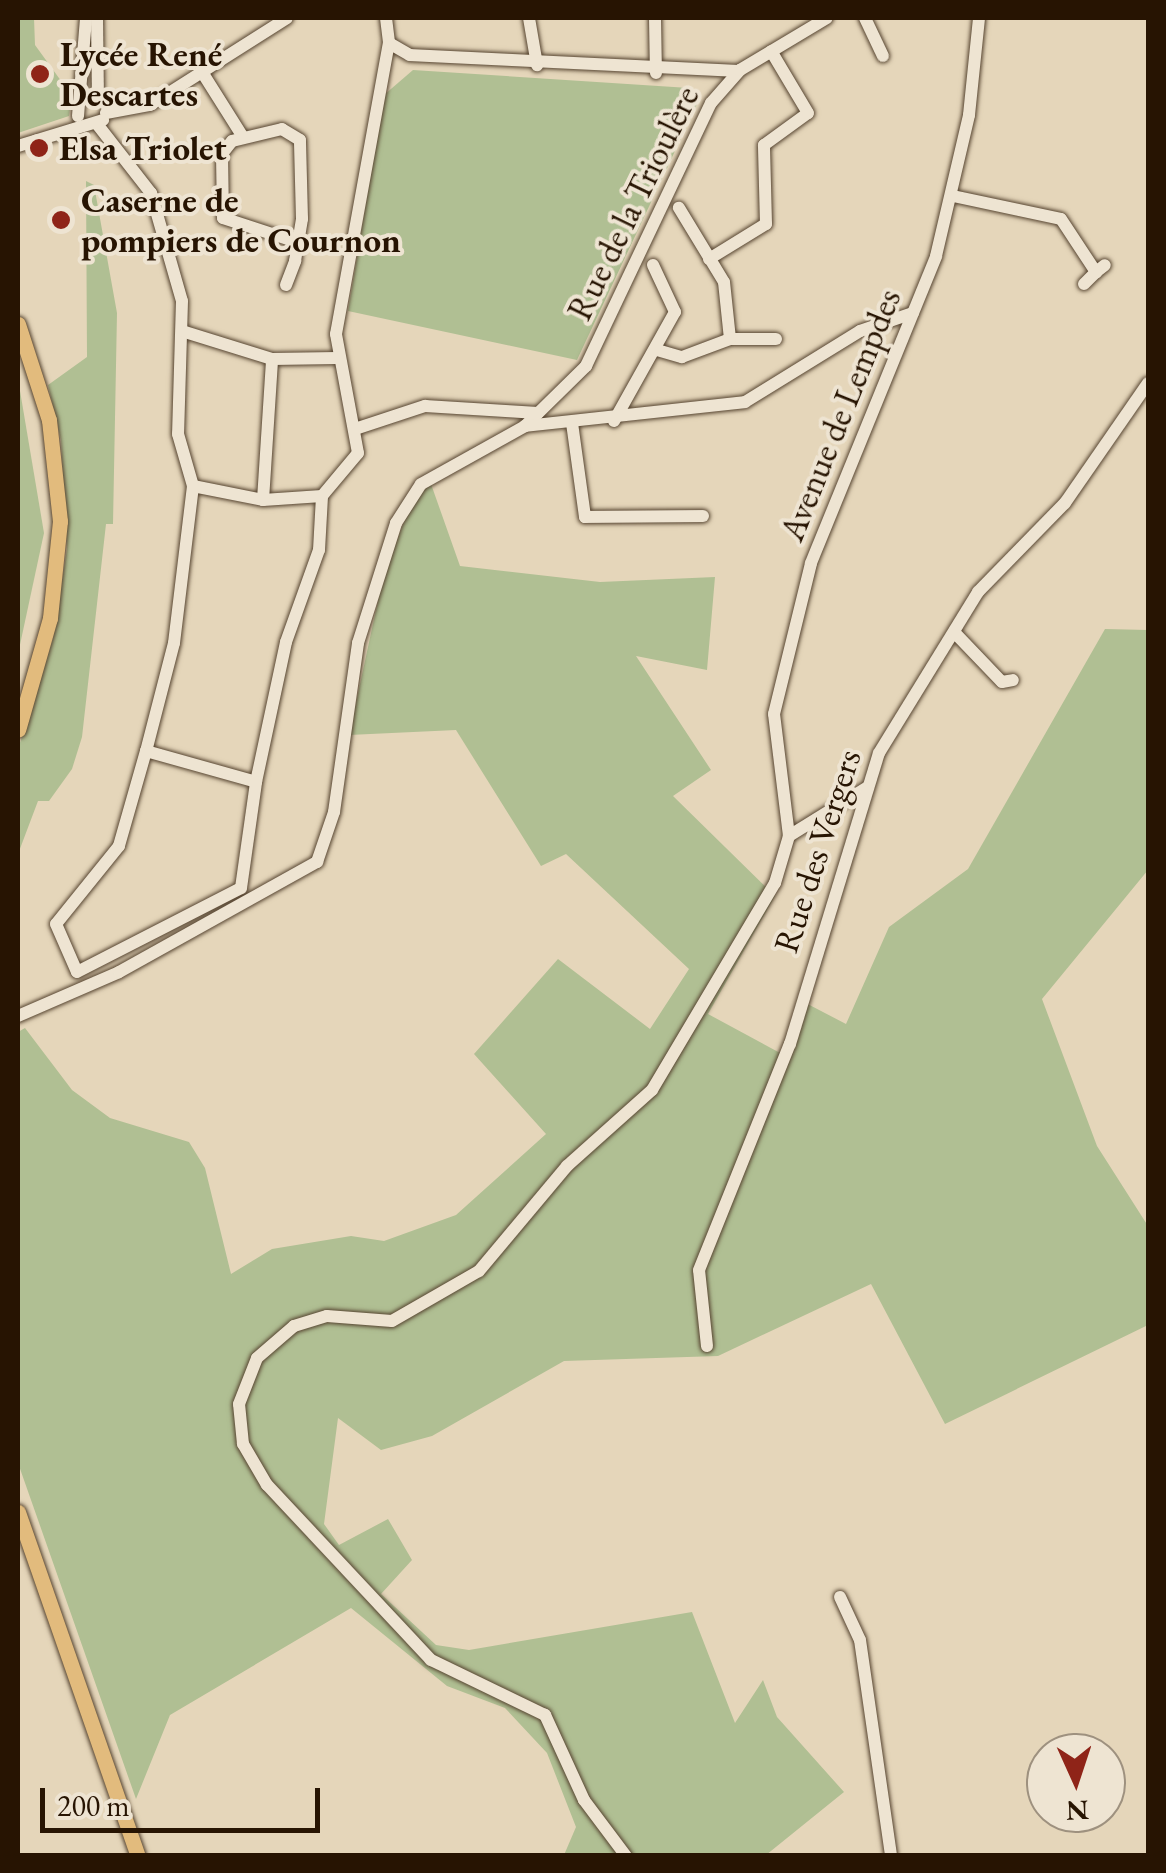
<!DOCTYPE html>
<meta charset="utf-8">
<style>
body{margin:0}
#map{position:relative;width:1166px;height:1873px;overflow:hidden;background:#e5d6ba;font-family:"EB Garamond",serif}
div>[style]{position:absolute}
.green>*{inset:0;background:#b0bf93}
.roads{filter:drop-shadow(0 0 2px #564430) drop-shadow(0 0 2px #564430)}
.minor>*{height:12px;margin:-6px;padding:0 6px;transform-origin:6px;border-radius:6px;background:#eee4d2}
.major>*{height:15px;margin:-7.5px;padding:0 7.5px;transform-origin:7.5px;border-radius:7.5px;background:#e2bb7d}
.dots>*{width:28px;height:28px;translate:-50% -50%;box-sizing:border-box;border:5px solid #eee4d2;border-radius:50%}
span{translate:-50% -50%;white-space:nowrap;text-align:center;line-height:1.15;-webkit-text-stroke:8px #eee4d2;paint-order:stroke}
.poi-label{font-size:35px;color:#271402;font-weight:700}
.left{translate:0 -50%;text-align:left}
.street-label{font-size:35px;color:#271402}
.frame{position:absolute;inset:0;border:20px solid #271402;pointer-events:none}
.north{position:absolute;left:1026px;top:1733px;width:100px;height:100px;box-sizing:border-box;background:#eee4d2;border:2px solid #9e917f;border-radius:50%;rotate:177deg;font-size:28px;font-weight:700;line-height:40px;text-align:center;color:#271402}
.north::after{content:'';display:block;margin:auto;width:35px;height:45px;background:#8f2418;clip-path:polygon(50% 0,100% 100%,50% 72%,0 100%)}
.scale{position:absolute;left:40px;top:1788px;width:280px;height:45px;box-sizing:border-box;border:5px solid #271402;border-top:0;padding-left:12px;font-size:30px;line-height:35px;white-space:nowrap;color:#271402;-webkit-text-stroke:8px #eee4d2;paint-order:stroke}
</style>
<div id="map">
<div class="green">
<div style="clip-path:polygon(18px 18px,34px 18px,35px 45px,72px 96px,69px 116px,18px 133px)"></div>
<div style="clip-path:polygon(413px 70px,689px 88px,698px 102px,577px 360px,348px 311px,384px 95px)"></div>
<div style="clip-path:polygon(86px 181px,94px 185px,117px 313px,113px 524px,106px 524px,82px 737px,72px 769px,49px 801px,38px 801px,18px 854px,18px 749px,53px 639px,67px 549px,61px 440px,48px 385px,87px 357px)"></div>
<div style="clip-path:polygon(18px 379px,44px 533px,18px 654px)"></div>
<div style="clip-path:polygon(431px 484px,460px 566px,600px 582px,715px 577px,707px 670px,636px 656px,711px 770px,673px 796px,775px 896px,708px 1014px,782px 1054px,798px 999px,846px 1024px,889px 927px,968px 869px,1105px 629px,1148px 630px,1148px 870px,1042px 999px,1097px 1146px,1148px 1226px,1148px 1325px,945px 1424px,871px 1284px,718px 1356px,564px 1361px,432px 1436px,381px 1450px,338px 1418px,324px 1524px,339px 1545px,388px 1519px,412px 1560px,381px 1594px,436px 1645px,469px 1650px,692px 1612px,735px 1723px,763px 1680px,777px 1717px,844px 1792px,766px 1855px,564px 1855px,576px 1827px,547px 1753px,505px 1708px,447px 1686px,351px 1608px,170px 1715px,136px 1799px,18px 1463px,18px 1032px,25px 1028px,72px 1090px,110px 1118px,189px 1142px,205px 1168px,231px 1274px,272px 1249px,351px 1236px,384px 1241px,456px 1215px,546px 1134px,474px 1054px,558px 959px,650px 1029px,689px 969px,566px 854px,541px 866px,456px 730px,349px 735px,384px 573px,415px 494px)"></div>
</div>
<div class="roads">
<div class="minor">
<div style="left:97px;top:18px;width:79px;rotate:89.3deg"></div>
<div style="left:386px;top:18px;width:25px;rotate:83deg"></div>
<div style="left:389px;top:43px;width:24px;rotate:30deg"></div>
<div style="left:410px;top:55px;width:328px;rotate:2.8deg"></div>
<div style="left:529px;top:18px;width:48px;rotate:80.3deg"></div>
<div style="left:655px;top:18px;width:55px;rotate:89deg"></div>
<div style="left:865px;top:18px;width:42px;rotate:64.7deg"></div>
<div style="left:202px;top:72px;width:77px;rotate:57.8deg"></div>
<div style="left:106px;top:113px;width:45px;rotate:-10.3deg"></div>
<div style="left:150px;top:105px;width:162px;rotate:-32.4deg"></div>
<div style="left:78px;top:116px;width:98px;rotate:-85.3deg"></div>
<div style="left:97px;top:124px;width:88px;rotate:52deg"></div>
<div style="left:151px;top:193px;width:112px;rotate:74deg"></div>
<div style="left:182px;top:301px;width:133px;rotate:91.7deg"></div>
<div style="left:178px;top:434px;width:54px;rotate:73.9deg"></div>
<div style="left:193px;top:486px;width:71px;rotate:11.3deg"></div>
<div style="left:263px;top:500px;width:59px;rotate:-3.9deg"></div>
<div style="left:322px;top:496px;width:56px;rotate:-50.1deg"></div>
<div style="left:358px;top:453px;width:121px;rotate:-100.5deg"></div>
<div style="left:336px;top:334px;width:296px;rotate:-79.7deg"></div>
<div style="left:18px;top:146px;width:89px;rotate:-17deg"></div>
<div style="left:953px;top:196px;width:110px;rotate:12deg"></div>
<div style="left:1061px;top:219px;width:64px;rotate:56.6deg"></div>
<div style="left:1096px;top:272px;width:11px;rotate:-38deg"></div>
<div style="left:709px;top:259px;width:67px;rotate:-31.6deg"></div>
<div style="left:766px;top:224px;width:79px;rotate:-91.5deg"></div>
<div style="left:764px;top:145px;width:54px;rotate:-36deg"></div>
<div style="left:808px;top:113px;width:72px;rotate:-120.8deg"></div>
<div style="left:1084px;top:284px;width:17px;rotate:-45deg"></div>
<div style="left:286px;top:285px;width:26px;rotate:-69deg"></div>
<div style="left:295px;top:261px;width:43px;rotate:-80.5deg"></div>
<div style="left:302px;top:219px;width:79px;rotate:-91.5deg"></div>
<div style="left:300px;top:140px;width:21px;rotate:-149deg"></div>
<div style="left:282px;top:129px;width:51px;rotate:166.5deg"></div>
<div style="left:232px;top:141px;width:16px;rotate:128deg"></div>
<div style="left:222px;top:154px;width:64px;rotate:89.1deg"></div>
<div style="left:223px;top:218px;width:78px;rotate:18deg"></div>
<div style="left:185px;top:332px;width:91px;rotate:17.2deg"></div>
<div style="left:272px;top:359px;width:65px;rotate:-0.9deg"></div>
<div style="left:730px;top:339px;width:46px"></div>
<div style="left:657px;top:350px;width:26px;rotate:16deg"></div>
<div style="left:682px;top:357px;width:51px;rotate:-20.6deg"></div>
<div style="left:730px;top:339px;width:57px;rotate:-96deg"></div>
<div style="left:724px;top:282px;width:87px;rotate:-121.3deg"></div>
<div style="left:614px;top:421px;width:125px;rotate:-60.8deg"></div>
<div style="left:675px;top:312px;width:52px;rotate:-115.1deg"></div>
<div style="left:572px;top:423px;width:95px;rotate:82.1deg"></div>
<div style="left:585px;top:517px;width:118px;rotate:-0.5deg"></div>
<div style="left:525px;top:426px;width:86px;rotate:-44.5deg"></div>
<div style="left:586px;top:366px;width:291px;rotate:-64.6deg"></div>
<div style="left:711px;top:103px;width:44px;rotate:-48.7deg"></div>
<div style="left:740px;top:70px;width:101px;rotate:-30.9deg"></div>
<div style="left:358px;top:428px;width:71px;rotate:-18.2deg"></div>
<div style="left:425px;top:406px;width:113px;rotate:3.5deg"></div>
<div style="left:193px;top:486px;width:158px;rotate:96.9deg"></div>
<div style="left:174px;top:643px;width:112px;rotate:104.5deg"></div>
<div style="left:146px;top:751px;width:114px;rotate:15.7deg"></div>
<div style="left:256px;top:782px;width:143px;rotate:-77.9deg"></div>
<div style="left:286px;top:642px;width:98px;rotate:-70.3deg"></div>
<div style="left:319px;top:550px;width:54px;rotate:-86.8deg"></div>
<div style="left:263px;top:500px;width:141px;rotate:-86.3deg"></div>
<div style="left:954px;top:632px;width:69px;rotate:46.2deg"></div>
<div style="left:1002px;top:682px;width:11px;rotate:-10deg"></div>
<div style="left:146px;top:751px;width:99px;rotate:105.9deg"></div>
<div style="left:119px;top:846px;width:100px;rotate:128.9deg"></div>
<div style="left:56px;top:924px;width:52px;rotate:66.4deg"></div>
<div style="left:77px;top:972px;width:184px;rotate:-27.1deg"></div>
<div style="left:241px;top:888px;width:107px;rotate:-81.9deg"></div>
<div style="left:789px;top:836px;width:91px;rotate:-31.9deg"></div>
<div style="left:18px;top:1016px;width:110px;rotate:-23.5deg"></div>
<div style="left:119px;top:972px;width:227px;rotate:-29.1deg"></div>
<div style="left:317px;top:862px;width:53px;rotate:-71.2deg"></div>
<div style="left:334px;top:812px;width:171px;rotate:-81.9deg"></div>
<div style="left:358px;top:643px;width:126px;rotate:-72.4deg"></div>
<div style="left:396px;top:523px;width:46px;rotate:-57.3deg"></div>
<div style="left:421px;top:484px;width:119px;rotate:-29.1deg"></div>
<div style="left:525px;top:426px;width:221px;rotate:-6.2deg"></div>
<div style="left:745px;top:402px;width:135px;rotate:-31.7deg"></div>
<div style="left:860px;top:331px;width:56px;rotate:-18.8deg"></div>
<div style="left:707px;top:1346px;width:76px;rotate:-96deg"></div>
<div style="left:699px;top:1270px;width:244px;rotate:-68.1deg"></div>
<div style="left:790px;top:1044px;width:304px;rotate:-73deg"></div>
<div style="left:879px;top:753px;width:189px;rotate:-58.4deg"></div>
<div style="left:978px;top:592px;width:124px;rotate:-45.7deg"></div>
<div style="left:1065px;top:503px;width:146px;rotate:-55.3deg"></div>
<div style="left:840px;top:1597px;width:47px;rotate:65.1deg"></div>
<div style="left:860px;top:1640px;width:218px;rotate:81.8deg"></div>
<div style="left:626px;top:1856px;width:70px;rotate:-126.9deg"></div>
<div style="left:584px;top:1800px;width:94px;rotate:-114.6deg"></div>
<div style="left:545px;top:1715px;width:127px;rotate:-154.2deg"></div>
<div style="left:431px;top:1660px;width:240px;rotate:-133.1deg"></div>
<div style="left:267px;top:1485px;width:48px;rotate:-120.3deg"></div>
<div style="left:243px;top:1444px;width:40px;rotate:-95.7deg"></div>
<div style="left:239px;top:1404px;width:49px;rotate:-68.6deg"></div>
<div style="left:257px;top:1358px;width:49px;rotate:-40.9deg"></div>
<div style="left:294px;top:1326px;width:34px;rotate:-17deg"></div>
<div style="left:327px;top:1316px;width:65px;rotate:4.4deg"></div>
<div style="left:392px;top:1321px;width:100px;rotate:-29.9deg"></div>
<div style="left:479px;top:1271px;width:137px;rotate:-50deg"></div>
<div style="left:567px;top:1166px;width:114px;rotate:-41.8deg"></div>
<div style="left:652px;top:1090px;width:241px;rotate:-59.3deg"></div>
<div style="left:775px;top:883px;width:49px;rotate:-73.4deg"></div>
<div style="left:789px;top:836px;width:123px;rotate:-97deg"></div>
<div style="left:774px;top:714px;width:155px;rotate:-76.2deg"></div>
<div style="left:811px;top:563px;width:331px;rotate:-67.8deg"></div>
<div style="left:936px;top:256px;width:145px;rotate:-76.8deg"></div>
<div style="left:969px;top:115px;width:98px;rotate:-84.1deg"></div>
</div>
<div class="major">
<div style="left:18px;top:324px;width:101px;rotate:72.1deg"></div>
<div style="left:49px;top:420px;width:102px;rotate:83.8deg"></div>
<div style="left:60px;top:521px;width:98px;rotate:95.9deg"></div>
<div style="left:50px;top:618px;width:116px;rotate:105.9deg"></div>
<div style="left:18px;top:1512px;width:364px;rotate:70.8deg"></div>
</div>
</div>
<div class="dots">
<div style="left:40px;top:74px;background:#8f2418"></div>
<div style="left:39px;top:148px;background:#8f2418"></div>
<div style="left:61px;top:220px;background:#8f2418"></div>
</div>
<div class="poi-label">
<span class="left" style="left:60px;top:74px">Lycée René<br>Descartes</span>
<span class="left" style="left:59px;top:148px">Elsa Triolet</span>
<span class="left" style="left:81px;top:220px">Caserne de<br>pompiers de Cournon</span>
</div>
<div class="street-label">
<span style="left:633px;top:203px;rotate:-64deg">Rue de la Trioulère</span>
<span style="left:840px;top:415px;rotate:-68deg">Avenue de Lempdes</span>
<span style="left:817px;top:851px;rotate:-72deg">Rue des Vergers</span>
</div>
<div class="frame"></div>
<div class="north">N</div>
<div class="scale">200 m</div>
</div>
